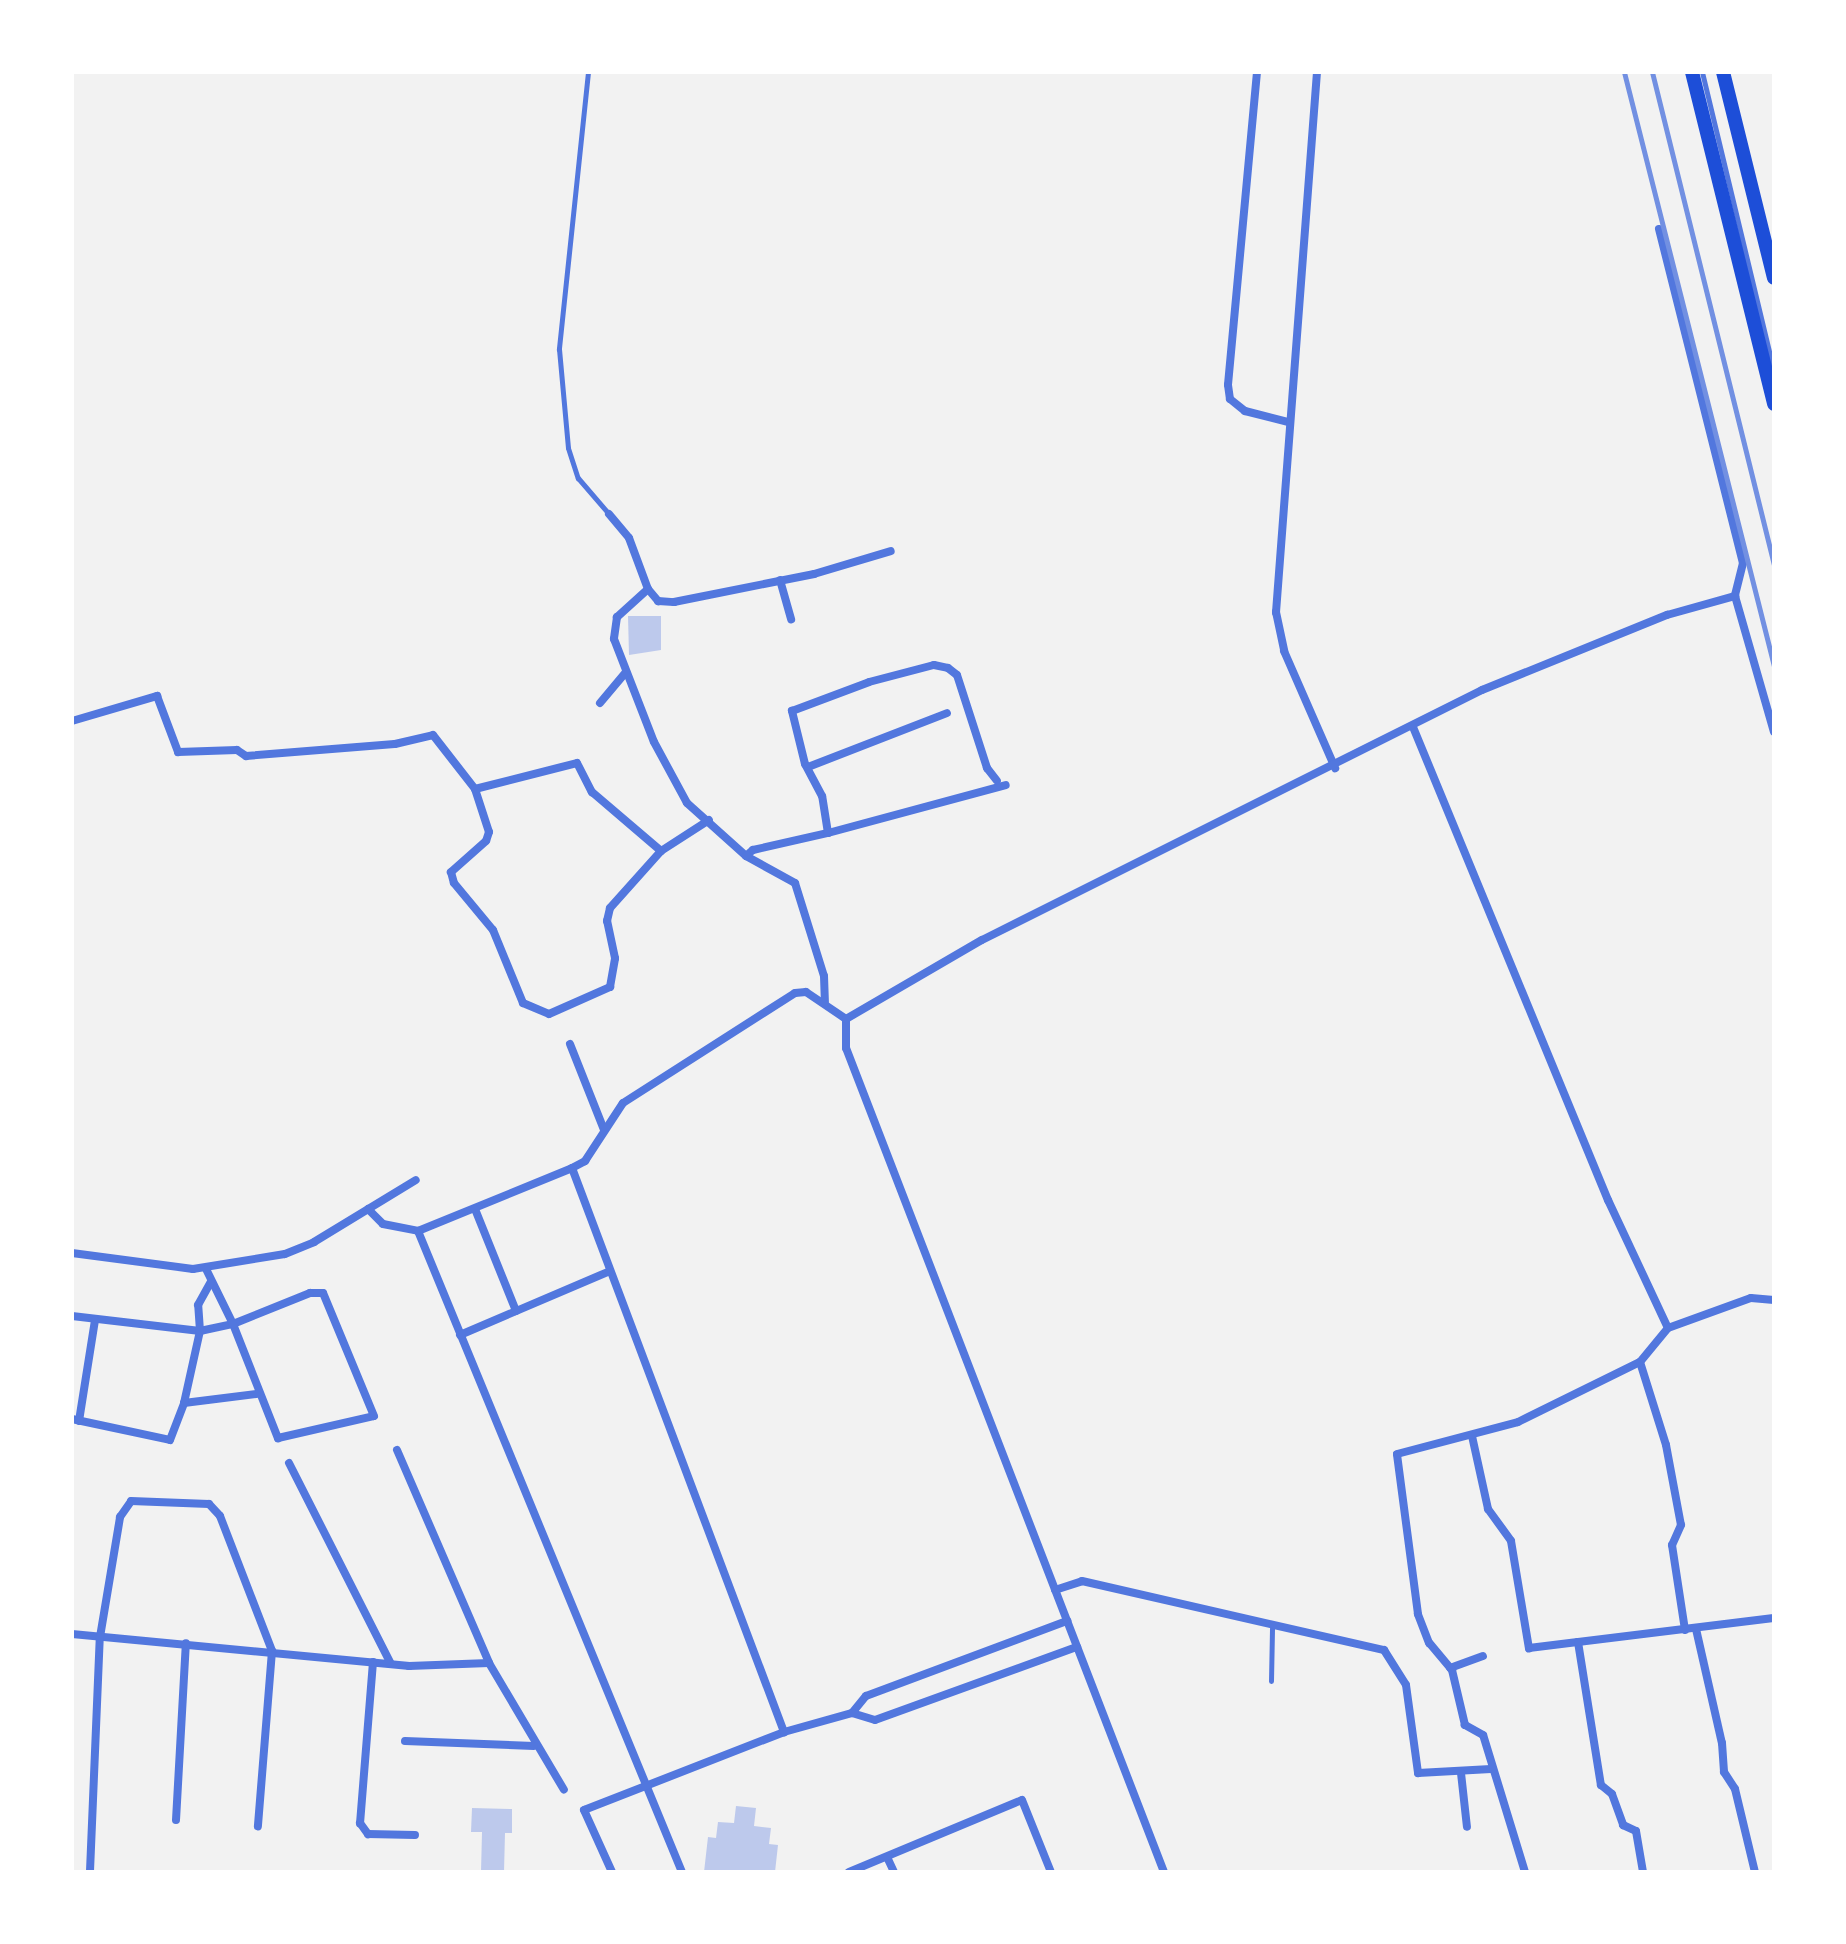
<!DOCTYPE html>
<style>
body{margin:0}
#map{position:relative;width:1846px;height:1944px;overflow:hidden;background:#f2f2f2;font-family:Ubuntu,sans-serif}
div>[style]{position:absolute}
.building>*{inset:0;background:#bdc9ec}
.service>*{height:5px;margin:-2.5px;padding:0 2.5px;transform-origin:2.5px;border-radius:2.5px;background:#5277de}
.minor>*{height:8px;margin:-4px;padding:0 4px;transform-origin:4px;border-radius:4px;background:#5277de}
.primary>*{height:14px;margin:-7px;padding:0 7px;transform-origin:7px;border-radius:7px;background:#1d4ed8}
.rail>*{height:5px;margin:-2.5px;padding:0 2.5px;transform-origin:2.5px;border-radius:2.5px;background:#7290e2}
span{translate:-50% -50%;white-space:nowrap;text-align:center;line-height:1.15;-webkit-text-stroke:8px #fff;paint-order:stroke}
.frame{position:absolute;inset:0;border:74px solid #fff;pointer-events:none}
</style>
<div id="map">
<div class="building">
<div style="clip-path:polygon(628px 616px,661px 616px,661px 650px,629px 655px)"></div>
<div style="clip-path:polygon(736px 1806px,756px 1808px,754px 1826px,771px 1828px,769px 1844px,778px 1845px,775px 1872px,704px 1872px,708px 1837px,716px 1838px,718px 1822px,734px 1823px)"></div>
<div style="clip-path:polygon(472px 1808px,512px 1809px,512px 1833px,505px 1833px,504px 1872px,481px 1872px,482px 1832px,471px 1832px)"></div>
</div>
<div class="service">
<div style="left:588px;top:72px;width:279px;rotate:96deg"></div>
<div style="left:559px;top:349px;width:99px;rotate:84.8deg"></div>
<div style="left:568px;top:448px;width:32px;rotate:72deg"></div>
<div style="left:578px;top:478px;width:48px;rotate:49.3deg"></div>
<div style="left:1702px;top:72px;width:308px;rotate:76.5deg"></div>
<div style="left:1271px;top:1681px;width:53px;rotate:-88.9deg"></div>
</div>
<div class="minor">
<div style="left:1257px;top:72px;width:314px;rotate:95.3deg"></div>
<div style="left:1228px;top:385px;width:14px;rotate:82deg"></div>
<div style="left:1230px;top:399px;width:19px;rotate:39deg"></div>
<div style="left:1245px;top:411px;width:44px;rotate:14.3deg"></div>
<div style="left:1317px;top:72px;width:542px;rotate:94.34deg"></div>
<div style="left:1276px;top:612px;width:40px;rotate:78deg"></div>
<div style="left:1284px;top:651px;width:128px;rotate:66.4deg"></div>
<div style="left:1659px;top:229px;width:344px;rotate:75.9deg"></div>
<div style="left:1743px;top:563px;width:34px;rotate:104deg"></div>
<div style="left:1735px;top:596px;width:141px;rotate:74deg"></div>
<div style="left:609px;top:514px;width:31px;rotate:50deg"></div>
<div style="left:629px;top:538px;width:54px;rotate:69.6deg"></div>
<div style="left:648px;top:589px;width:42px;rotate:137.9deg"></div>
<div style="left:617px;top:617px;width:22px;rotate:98deg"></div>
<div style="left:614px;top:639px;width:110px;rotate:68.8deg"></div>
<div style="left:654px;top:742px;width:69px;rotate:61.6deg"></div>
<div style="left:687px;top:803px;width:79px;rotate:41.9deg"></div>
<div style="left:746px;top:856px;width:56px;rotate:28.9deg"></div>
<div style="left:795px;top:883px;width:97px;rotate:72.7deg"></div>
<div style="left:824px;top:976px;width:26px;rotate:88deg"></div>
<div style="left:780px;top:580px;width:41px;rotate:74.2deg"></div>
<div style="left:648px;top:589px;width:16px;rotate:50deg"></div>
<div style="left:658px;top:601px;width:16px;rotate:4deg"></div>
<div style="left:674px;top:602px;width:143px;rotate:-11.3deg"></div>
<div style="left:814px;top:574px;width:80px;rotate:-16.6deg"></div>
<div style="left:600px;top:703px;width:40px;rotate:-50deg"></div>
<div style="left:72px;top:721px;width:89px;rotate:-16.4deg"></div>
<div style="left:157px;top:696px;width:60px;rotate:69.4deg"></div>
<div style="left:178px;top:752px;width:59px;rotate:-1.9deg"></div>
<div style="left:237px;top:750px;width:11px;rotate:34deg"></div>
<div style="left:246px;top:756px;width:149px;rotate:-4.6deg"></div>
<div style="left:395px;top:744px;width:39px;rotate:-13deg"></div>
<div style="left:433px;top:735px;width:68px;rotate:52.1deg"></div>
<div style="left:475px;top:789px;width:45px;rotate:72deg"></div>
<div style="left:489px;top:832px;width:9px;rotate:108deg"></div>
<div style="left:486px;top:841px;width:47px;rotate:138.5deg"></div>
<div style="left:451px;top:872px;width:11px;rotate:75deg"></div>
<div style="left:454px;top:883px;width:61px;rotate:50.3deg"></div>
<div style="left:493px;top:930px;width:79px;rotate:67.7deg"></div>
<div style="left:523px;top:1003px;width:28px;rotate:23deg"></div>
<div style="left:549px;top:1014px;width:67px;rotate:-23.9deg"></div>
<div style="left:610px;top:987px;width:29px;rotate:-80deg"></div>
<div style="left:615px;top:958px;width:38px;rotate:-102deg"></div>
<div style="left:607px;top:921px;width:13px;rotate:-77deg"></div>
<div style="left:610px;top:908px;width:76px;rotate:-48.2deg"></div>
<div style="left:661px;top:851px;width:57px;rotate:-32.9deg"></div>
<div style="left:1413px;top:727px;width:512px;rotate:67.6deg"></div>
<div style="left:1608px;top:1200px;width:141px;rotate:64.9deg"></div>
<div style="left:808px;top:767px;width:149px;rotate:-21.2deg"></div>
<div style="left:475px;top:789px;width:105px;rotate:-14.3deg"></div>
<div style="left:577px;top:763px;width:33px;rotate:63deg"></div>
<div style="left:592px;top:792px;width:91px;rotate:40.5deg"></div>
<div style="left:828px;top:833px;width:184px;rotate:-15.1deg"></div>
<div style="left:746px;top:856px;width:9px;rotate:-41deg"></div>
<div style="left:753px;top:850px;width:77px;rotate:-12.8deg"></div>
<div style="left:828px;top:833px;width:37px;rotate:-99deg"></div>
<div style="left:822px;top:796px;width:36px;rotate:-118deg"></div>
<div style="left:805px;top:764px;width:55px;rotate:-103.8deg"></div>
<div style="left:792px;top:711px;width:82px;rotate:-20.6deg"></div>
<div style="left:869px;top:682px;width:67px;rotate:-14.7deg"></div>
<div style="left:934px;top:665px;width:14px;rotate:12deg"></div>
<div style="left:948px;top:668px;width:11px;rotate:38deg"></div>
<div style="left:957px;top:675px;width:98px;rotate:72.1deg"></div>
<div style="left:987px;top:768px;width:16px;rotate:52deg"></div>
<div style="left:570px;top:1044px;width:92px;rotate:68.4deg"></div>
<div style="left:572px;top:1168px;width:603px;rotate:69.4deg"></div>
<div style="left:368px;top:1209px;width:21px;rotate:45deg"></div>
<div style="left:383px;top:1224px;width:36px;rotate:11deg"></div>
<div style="left:418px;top:1231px;width:166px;rotate:-22.2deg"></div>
<div style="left:572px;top:1168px;width:15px;rotate:-28deg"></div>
<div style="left:585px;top:1161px;width:69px;rotate:-56.8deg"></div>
<div style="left:623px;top:1103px;width:204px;rotate:-32.6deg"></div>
<div style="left:795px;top:993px;width:11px;rotate:-5deg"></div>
<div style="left:806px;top:992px;width:48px;rotate:34deg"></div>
<div style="left:475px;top:1209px;width:110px;rotate:68.1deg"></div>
<div style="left:418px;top:1231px;width:693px;rotate:67.62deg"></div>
<div style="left:72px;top:1253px;width:122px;rotate:7.5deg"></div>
<div style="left:193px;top:1269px;width:93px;rotate:-9.3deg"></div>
<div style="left:285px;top:1254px;width:31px;rotate:-22deg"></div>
<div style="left:314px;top:1242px;width:119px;rotate:-31.3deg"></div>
<div style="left:72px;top:1316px;width:129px;rotate:6.7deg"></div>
<div style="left:200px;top:1331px;width:34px;rotate:-12deg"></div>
<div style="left:233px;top:1324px;width:123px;rotate:68.5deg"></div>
<div style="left:278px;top:1438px;width:98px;rotate:-12.9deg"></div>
<div style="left:374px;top:1416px;width:133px;rotate:-112.5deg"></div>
<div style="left:323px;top:1293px;width:13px;rotate:180deg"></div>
<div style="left:310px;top:1293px;width:83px;rotate:158.1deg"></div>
<div style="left:233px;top:1324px;width:61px;rotate:-116.1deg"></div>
<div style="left:460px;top:1335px;width:161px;rotate:-23.1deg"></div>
<div style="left:1640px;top:1362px;width:87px;rotate:72.6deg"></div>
<div style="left:1666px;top:1445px;width:81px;rotate:79.4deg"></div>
<div style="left:1681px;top:1525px;width:22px;rotate:114deg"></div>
<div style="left:1672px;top:1545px;width:86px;rotate:81.3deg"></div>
<div style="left:184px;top:1403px;width:73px;rotate:-7.1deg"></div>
<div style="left:72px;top:1419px;width:100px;rotate:12.1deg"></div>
<div style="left:170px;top:1440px;width:40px;rotate:-69deg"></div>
<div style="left:184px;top:1403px;width:74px;rotate:-77.5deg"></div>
<div style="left:200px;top:1331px;width:26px;rotate:-94deg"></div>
<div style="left:198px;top:1305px;width:26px;rotate:-61deg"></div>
<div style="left:79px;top:1421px;width:102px;rotate:-81deg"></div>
<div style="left:1472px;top:1436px;width:75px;rotate:77.6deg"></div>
<div style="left:1488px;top:1509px;width:39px;rotate:54deg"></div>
<div style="left:1511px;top:1541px;width:109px;rotate:80.5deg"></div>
<div style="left:1529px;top:1648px;width:49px;rotate:-7deg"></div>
<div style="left:1578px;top:1642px;width:145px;rotate:80.9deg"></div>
<div style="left:1601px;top:1785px;width:14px;rotate:39deg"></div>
<div style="left:1612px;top:1794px;width:33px;rotate:70deg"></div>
<div style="left:1623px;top:1825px;width:14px;rotate:25deg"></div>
<div style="left:1636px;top:1831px;width:42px;rotate:80.3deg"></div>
<div style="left:397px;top:1450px;width:232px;rotate:66.6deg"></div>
<div style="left:489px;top:1663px;width:147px;rotate:59.4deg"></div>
<div style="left:289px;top:1463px;width:225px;rotate:63.1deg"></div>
<div style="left:1055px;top:1590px;width:28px;rotate:-18deg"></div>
<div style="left:1082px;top:1581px;width:310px;rotate:12.9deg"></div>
<div style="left:1384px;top:1650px;width:41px;rotate:57.8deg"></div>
<div style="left:1406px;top:1685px;width:89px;rotate:82.2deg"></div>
<div style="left:1418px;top:1773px;width:73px;rotate:-3.1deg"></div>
<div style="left:1696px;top:1629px;width:117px;rotate:77.2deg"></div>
<div style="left:1722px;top:1743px;width:29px;rotate:86deg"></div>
<div style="left:1724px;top:1772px;width:20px;rotate:57deg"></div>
<div style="left:1735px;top:1789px;width:85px;rotate:76.5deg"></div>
<div style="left:72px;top:1634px;width:339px;rotate:5.4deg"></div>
<div style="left:409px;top:1666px;width:80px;rotate:-2.1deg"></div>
<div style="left:1578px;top:1642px;width:197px;rotate:-7deg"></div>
<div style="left:373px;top:1662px;width:162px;rotate:94.6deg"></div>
<div style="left:360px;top:1823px;width:14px;rotate:54deg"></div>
<div style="left:368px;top:1834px;width:47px;rotate:1.2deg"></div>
<div style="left:1450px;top:1668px;width:35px;rotate:-20deg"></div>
<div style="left:852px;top:1713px;width:22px;rotate:-51deg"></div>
<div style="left:866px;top:1696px;width:215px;rotate:-20.5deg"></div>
<div style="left:405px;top:1741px;width:129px;rotate:2.2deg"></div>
<div style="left:1461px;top:1773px;width:54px;rotate:83.7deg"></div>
<div style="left:176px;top:1820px;width:177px;rotate:-86.8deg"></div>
<div style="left:887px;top:1857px;width:17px;rotate:65deg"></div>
<div style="left:90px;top:1871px;width:234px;rotate:-87.6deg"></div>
<div style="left:100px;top:1637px;width:122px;rotate:-80.5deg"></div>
<div style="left:120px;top:1517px;width:19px;rotate:-55deg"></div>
<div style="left:131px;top:1501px;width:78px;rotate:2.2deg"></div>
<div style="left:209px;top:1504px;width:16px;rotate:47deg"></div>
<div style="left:220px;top:1516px;width:145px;rotate:68.9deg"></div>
<div style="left:272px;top:1651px;width:176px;rotate:94.6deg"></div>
<div style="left:612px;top:1872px;width:68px;rotate:-114.3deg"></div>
<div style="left:584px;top:1810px;width:215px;rotate:-21.3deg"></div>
<div style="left:784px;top:1732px;width:71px;rotate:-15.6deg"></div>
<div style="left:852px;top:1713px;width:24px;rotate:17deg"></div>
<div style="left:875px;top:1720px;width:215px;rotate:-19.9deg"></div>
<div style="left:849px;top:1872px;width:187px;rotate:-22.6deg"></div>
<div style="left:1022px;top:1800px;width:78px;rotate:68.1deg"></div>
<div style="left:1164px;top:1872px;width:883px;rotate:-111.1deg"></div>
<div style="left:846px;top:1048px;width:29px;rotate:-90deg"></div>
<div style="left:846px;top:1019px;width:157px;rotate:-30.2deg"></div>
<div style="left:982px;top:940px;width:559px;rotate:-26.57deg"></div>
<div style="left:1482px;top:690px;width:200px;rotate:-22.1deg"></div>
<div style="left:1667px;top:615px;width:71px;rotate:-15.6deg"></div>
<div style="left:1525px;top:1872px;width:143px;rotate:-107deg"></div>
<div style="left:1483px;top:1735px;width:21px;rotate:-151deg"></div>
<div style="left:1465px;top:1725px;width:57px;rotate:-103.3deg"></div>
<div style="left:1452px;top:1670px;width:35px;rotate:-130deg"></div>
<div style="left:1429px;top:1643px;width:31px;rotate:-111deg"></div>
<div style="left:1418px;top:1614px;width:161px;rotate:-97.5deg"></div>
<div style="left:1397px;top:1454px;width:125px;rotate:-14.8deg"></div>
<div style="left:1518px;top:1422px;width:136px;rotate:-26.2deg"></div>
<div style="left:1640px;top:1362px;width:44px;rotate:-50.5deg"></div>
<div style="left:1668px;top:1328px;width:88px;rotate:-19.9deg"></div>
<div style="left:1751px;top:1298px;width:23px;rotate:5deg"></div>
</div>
<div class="primary">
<div style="left:1692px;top:72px;width:342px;rotate:76.1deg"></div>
<div style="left:1723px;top:72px;width:212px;rotate:76.1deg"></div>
</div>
<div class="rail">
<div style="left:1624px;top:72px;width:613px;rotate:75.83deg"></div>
<div style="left:1652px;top:72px;width:508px;rotate:76.1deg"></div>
</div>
<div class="frame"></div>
</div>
